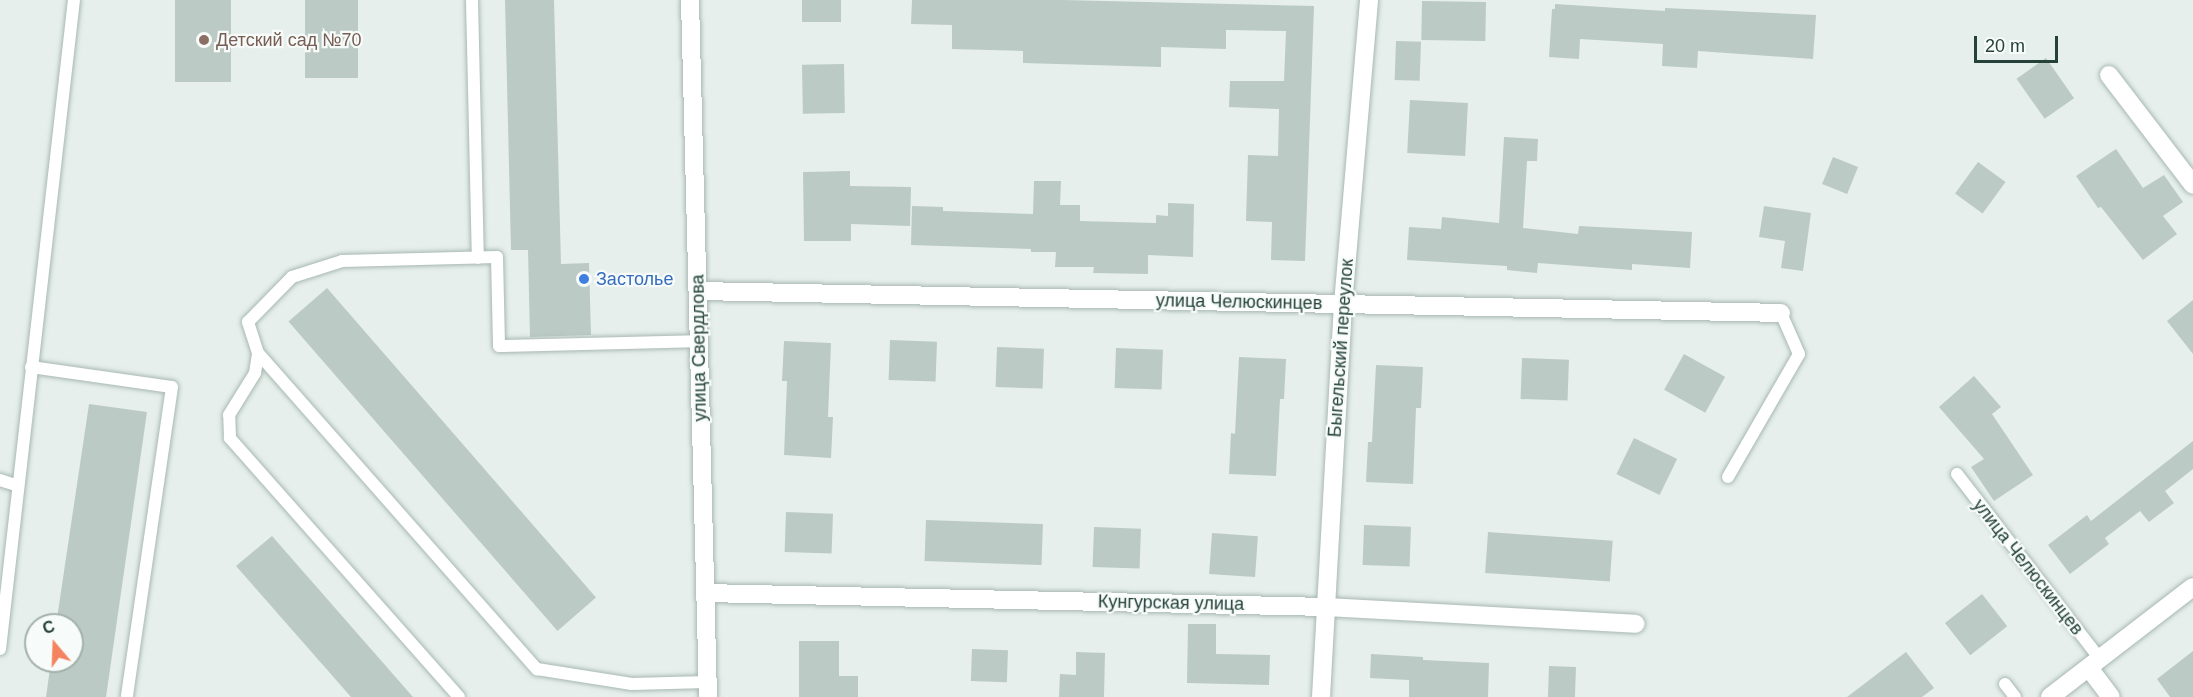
<!DOCTYPE html>
<meta charset="utf-8">
<style>
body{margin:0}
#map{position:relative;width:2193px;height:697px;overflow:hidden;background:#e6efeb;font-family:Arial,sans-serif}
div>[style]{position:absolute}
.building>*{inset:0;background:#bbcac4;transform-origin:0 0}
.roads{filter:drop-shadow(0 0 2px #a8b8b2) drop-shadow(0 0 2px #a8b8b2)}
.lane>*{height:12px;margin:-6px;padding:0 6px;transform-origin:6px;border-radius:6px;background:#fff}
.street>*{height:18px;margin:-9px;padding:0 9px;transform-origin:9px;border-radius:9px;background:#fff}
.secondary>*{height:18px;margin:-9px;padding:0 9px;transform-origin:9px;border-radius:9px;background:#fff}
.dots>*{width:16px;height:16px;translate:-50% -50%;box-sizing:border-box;border:3px solid #f7fbf9;border-radius:50%}
span{translate:-50% -50%;white-space:nowrap;text-align:center;line-height:1.15;-webkit-text-stroke:4.5px #f7fbf9;paint-order:stroke}
.education-label{font-size:18px;color:#785e54}
.left{translate:0 -50%;text-align:left}
.shop-label{font-size:18px;color:#366cbe}
.street-label{font-size:18px;color:#24423a}
.north{position:absolute;left:24px;top:613px;width:60px;height:60px;box-sizing:border-box;background:#f7fbf9;border:2px solid #a3b1ad;border-radius:50%;rotate:341deg;font-size:16px;font-weight:700;line-height:24px;text-align:center;color:#24423a}
.north::after{content:'';display:block;margin:auto;width:21px;height:27px;background:#f4845f;clip-path:polygon(50% 0,100% 100%,50% 72%,0 100%)}
.scale{position:absolute;left:1974px;top:36px;width:84px;height:27px;box-sizing:border-box;border:3px solid #24423a;border-top:0;padding-left:8px;font-size:18px;line-height:21px;white-space:nowrap;color:#24423a;-webkit-text-stroke:4px #f7fbf9;paint-order:stroke}
</style>
<div id="map">
<div class="building">
<div style="left:175px;top:0;width:56px;height:82px"></div>
<div style="left:305px;top:0;width:53px;height:78px"></div>
<div style="clip-path:polygon(505px 0,554px 0,561px 264px,589px 263px,591px 335px,530px 337px,528px 250px,511px 250px)"></div>
<div style="left:802px;top:0;width:39px;height:22px"></div>
<div style="clip-path:polygon(912px 0,1062px 0,1314px 6px,1305px 261px,1271px 260px,1272px 222px,1246px 221px,1248px 155px,1278px 156px,1279px 109px,1229px 107px,1230px 81px,1284px 81px,1286px 31px,1226px 30px,1226px 49px,1161px 47px,1161px 67px,1023px 63px,1023px 51px,952px 49px,952px 25px,911px 24px)"></div>
<div style="left:1422px;top:1px;width:64px;height:39px;rotate:1deg"></div>
<div style="clip-path:polygon(1555px 4px,1665px 11px,1665px 8px,1816px 15px,1813px 59px,1698px 51px,1697px 68px,1662px 66px,1663px 44px,1580px 39px,1579px 59px,1549px 57px,1552px 9px,1555px 9px)"></div>
<div style="left:1396px;top:41px;width:25px;height:39px;rotate:2deg"></div>
<div style="left:2046px;top:58px;width:49px;height:36px;rotate:55deg"></div>
<div style="left:844px;top:64px;width:49px;height:42px;rotate:89deg"></div>
<div style="left:1410px;top:100px;width:58px;height:53px;rotate:3deg"></div>
<div style="clip-path:polygon(1504px 137px,1538px 139px,1537px 161px,1527px 161px,1523px 228px,1578px 234px,1579px 226px,1692px 232px,1690px 268px,1632px 264px,1632px 270px,1538px 263px,1537px 273px,1507px 270px,1507px 266px,1407px 260px,1409px 227px,1441px 229px,1442px 217px,1499px 223px)"></div>
<div style="clip-path:polygon(2116px 149px,2143px 188px,2164px 175px,2183px 202px,2163px 216px,2177px 234px,2143px 260px,2101px 207px,2098px 208px,2076px 176px)"></div>
<div style="left:1833px;top:157px;width:27px;height:29px;rotate:22deg"></div>
<div style="left:1978px;top:162px;width:34px;height:39px;rotate:36deg"></div>
<div style="clip-path:polygon(850px 171px,850px 186px,911px 187px,910px 226px,851px 224px,851px 241px,804px 241px,803px 172px)"></div>
<div style="clip-path:polygon(1034px 181px,1061px 181px,1060px 205px,1080px 205px,1080px 221px,1156px 223px,1156px 215px,1168px 216px,1168px 203px,1194px 204px,1193px 257px,1148px 255px,1148px 274px,1093px 273px,1094px 267px,1055px 267px,1056px 252px,1031px 252px,1031px 249px,911px 245px,912px 206px,943px 207px,943px 211px,1033px 214px)"></div>
<div style="clip-path:polygon(1764px 206px,1811px 213px,1803px 271px,1781px 268px,1785px 241px,1759px 237px)"></div>
<div style="left:327px;top:288px;width:410px;height:51px;rotate:49deg"></div>
<div style="clip-path:polygon(2193px 300px,2193px 354px,2167px 321px)"></div>
<div style="left:890px;top:340px;width:47px;height:40px;rotate:2deg"></div>
<div style="clip-path:polygon(784px 341px,831px 343px,828px 417px,833px 417px,831px 458px,784px 455px,787px 381px,782px 381px)"></div>
<div style="left:997px;top:347px;width:47px;height:40px;rotate:2deg"></div>
<div style="left:1116px;top:348px;width:47px;height:40px;rotate:2deg"></div>
<div style="left:1684px;top:354px;width:47px;height:41px;rotate:29deg"></div>
<div style="clip-path:polygon(1239px 357px,1286px 359px,1284px 399px,1280px 399px,1276px 476px,1229px 474px,1231px 433px,1235px 434px)"></div>
<div style="left:1522px;top:358px;width:47px;height:41px;rotate:2deg"></div>
<div style="clip-path:polygon(1376px 365px,1423px 367px,1421px 408px,1416px 408px,1413px 484px,1366px 482px,1368px 442px,1372px 442px)"></div>
<div style="clip-path:polygon(1974px 376px,2001px 407px,1992px 414px,2033px 475px,1994px 501px,1971px 467px,1984px 459px,1939px 407px)"></div>
<div style="clip-path:polygon(89px 404px,147px 412px,106px 697px,46px 697px,51px 661px,72px 661px,72px 625px,56px 625px)"></div>
<div style="left:1634px;top:438px;width:48px;height:40px;rotate:26deg"></div>
<div style="clip-path:polygon(2193px 441px,2193px 469px,2165px 491px,2174px 503px,2149px 522px,2140px 511px,2105px 538px,2109px 544px,2070px 574px,2048px 545px,2087px 515px,2091px 521px)"></div>
<div style="left:786px;top:512px;width:47px;height:40px;rotate:2deg"></div>
<div style="left:926px;top:520px;width:117px;height:41px;rotate:2deg"></div>
<div style="left:1364px;top:525px;width:47px;height:40px;rotate:2deg"></div>
<div style="left:1094px;top:527px;width:47px;height:40px;rotate:2deg"></div>
<div style="left:1488px;top:532px;width:125px;height:41px;rotate:4deg"></div>
<div style="left:1212px;top:533px;width:46px;height:41px;rotate:4deg"></div>
<div style="clip-path:polygon(272px 536px,413px 697px,351px 697px,236px 566px)"></div>
<div style="left:1982px;top:594px;width:41px;height:47px;rotate:52deg"></div>
<div style="clip-path:polygon(1188px 624px,1216px 624px,1216px 654px,1270px 655px,1269px 685px,1187px 683px)"></div>
<div style="clip-path:polygon(799px 641px,839px 641px,839px 676px,858px 676px,858px 697px,799px 697px)"></div>
<div style="left:972px;top:649px;width:36px;height:32px;rotate:2deg"></div>
<div style="clip-path:polygon(2193px 651px,2193px 697px,2170px 697px,2157px 679px)"></div>
<div style="clip-path:polygon(1076px 652px,1105px 653px,1104px 697px,1059px 697px,1060px 674px,1076px 675px)"></div>
<div style="clip-path:polygon(1906px 652px,1934px 688px,1922px 697px,1847px 697px)"></div>
<div style="clip-path:polygon(1371px 654px,1423px 657px,1423px 660px,1489px 663px,1488px 697px,1409px 697px,1409px 680px,1370px 678px)"></div>
<div style="left:1549px;top:666px;width:27px;height:31px;rotate:2deg"></div>
</div>
<div class="roads">
<div class="lane">
<div style="left:472px;top:0;width:258px;rotate:88.7deg"></div>
<div style="left:258px;top:353px;width:422px;rotate:48.6deg"></div>
<div style="left:537px;top:669px;width:96px;rotate:9deg"></div>
<div style="left:632px;top:684px;width:75px;rotate:-1.5deg"></div>
<div style="left:31px;top:367px;width:142px;rotate:8.1deg"></div>
<div style="left:172px;top:387px;width:313px;rotate:98.3deg"></div>
<div style="left:1957px;top:474px;width:234px;rotate:52.3deg"></div>
<div style="left:1728px;top:477px;width:142px;rotate:-60deg"></div>
<div style="left:1799px;top:354px;width:45px;rotate:-113.7deg"></div>
<div style="left:0;top:480px;width:19px;rotate:18deg"></div>
<div style="left:0;top:649px;width:653px;rotate:-83.5deg"></div>
<div style="left:2005px;top:684px;width:16px;rotate:52deg"></div>
<div style="left:459px;top:697px;width:346px;rotate:-131.5deg"></div>
<div style="left:230px;top:438px;width:23px;rotate:-92deg"></div>
<div style="left:229px;top:415px;width:49px;rotate:-58.2deg"></div>
<div style="left:255px;top:373px;width:20px;rotate:-81deg"></div>
<div style="left:258px;top:353px;width:33px;rotate:-108deg"></div>
<div style="left:248px;top:322px;width:63px;rotate:-45.6deg"></div>
<div style="left:292px;top:277px;width:52px;rotate:-17.7deg"></div>
<div style="left:342px;top:261px;width:155px;rotate:-1.5deg"></div>
<div style="left:497px;top:257px;width:89px;rotate:88.7deg"></div>
<div style="left:499px;top:346px;width:200px;rotate:-1.4deg"></div>
</div>
<div class="street">
<div style="left:2109px;top:75px;width:138px;rotate:52.6deg"></div>
<div style="left:698px;top:291px;width:1083px;rotate:1.16deg"></div>
<div style="left:705px;top:593px;width:621px;rotate:1.29deg"></div>
<div style="left:1326px;top:607px;width:310px;rotate:3.1deg"></div>
<div style="left:2089px;top:668px;width:36px;rotate:53deg"></div>
<div style="left:1321px;top:697px;width:394px;rotate:-86.8deg"></div>
<div style="left:1343px;top:304px;width:305px;rotate:-85.1deg"></div>
<div style="left:2050px;top:697px;width:180px;rotate:-37.6deg"></div>
</div>
<div class="secondary">
<div style="left:690px;top:0;width:697px;rotate:88.52deg"></div>
</div>
</div>
<div class="dots">
<div style="left:204px;top:40px;background:#8d6e63"></div>
<div style="left:584px;top:279px;background:#3f7fe0"></div>
</div>
<div class="education-label">
<span class="left" style="left:216px;top:40px">Детский сад №70</span>
</div>
<div class="shop-label">
<span class="left" style="left:596px;top:279px">Застолье</span>
</div>
<div class="street-label">
<span style="left:1239px;top:302px;rotate:1deg">улица Челюскинцев</span>
<span style="left:699px;top:348px;rotate:-91deg">улица Свердлова</span>
<span style="left:1341px;top:348px;rotate:-86deg">Быгельский переулок</span>
<span style="left:2028px;top:567px;rotate:52deg">улица Челюскинцев</span>
<span style="left:1171px;top:603px;rotate:1deg">Кунгурская улица</span>
</div>
<div class="north">С</div>
<div class="scale">20 m</div>
</div>
